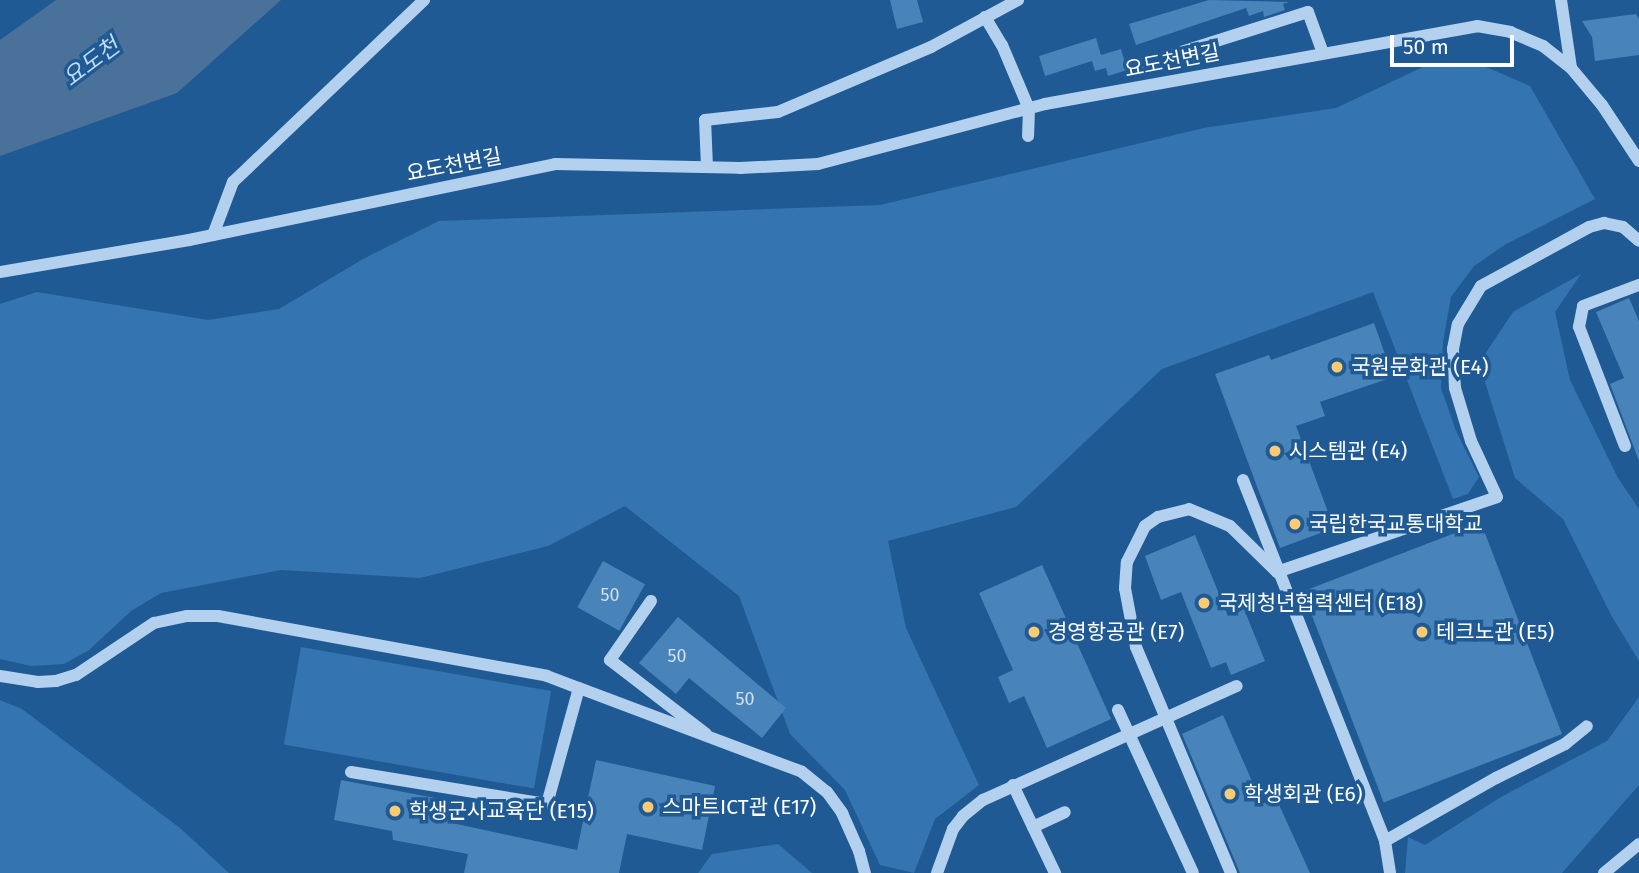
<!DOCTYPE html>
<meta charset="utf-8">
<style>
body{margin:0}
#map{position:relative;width:1639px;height:873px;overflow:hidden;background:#205a94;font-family:"Fira Sans","Noto Sans KR",sans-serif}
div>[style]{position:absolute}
.green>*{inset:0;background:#3474b1;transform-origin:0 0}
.water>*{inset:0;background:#49719a}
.building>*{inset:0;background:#4883ba;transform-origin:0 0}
.minor>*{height:12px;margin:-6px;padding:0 6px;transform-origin:6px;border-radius:6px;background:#b3d1ee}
.dots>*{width:19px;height:19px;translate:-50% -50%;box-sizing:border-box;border:4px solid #205a94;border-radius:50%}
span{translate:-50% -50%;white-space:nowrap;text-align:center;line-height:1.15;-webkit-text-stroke:7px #205a94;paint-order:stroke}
.number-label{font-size:18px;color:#d1e0ee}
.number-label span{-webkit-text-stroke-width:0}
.street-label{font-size:21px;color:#fff}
.poi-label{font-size:21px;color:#fff}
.left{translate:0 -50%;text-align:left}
.water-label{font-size:23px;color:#bfdbf5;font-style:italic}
.scale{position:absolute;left:1390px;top:35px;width:124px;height:32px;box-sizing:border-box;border:4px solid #fff;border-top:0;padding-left:9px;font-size:21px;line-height:24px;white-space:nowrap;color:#fff;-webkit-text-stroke:5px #205a94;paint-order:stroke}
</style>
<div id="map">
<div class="green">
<div style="clip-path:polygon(1477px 63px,1530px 86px,1595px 199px,1506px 244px,1474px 266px,1451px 297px,1443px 342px,1441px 388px,1456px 431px,1479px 477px,1468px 494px,1453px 499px,1373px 292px,1162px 369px,1016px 507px,888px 541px,906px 628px,979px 785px,935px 819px,914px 873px,880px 865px,845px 790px,790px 734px,739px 596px,625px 506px,548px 546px,420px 578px,281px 570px,161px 593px,131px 611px,89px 650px,64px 664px,31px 666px,0 659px,0 304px,37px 292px,208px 320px,279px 309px,363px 259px,439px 221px,880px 205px,1204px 128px,1336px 108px,1427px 65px)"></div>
<div style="clip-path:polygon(1581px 274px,1555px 312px,1570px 380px,1618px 478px,1639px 509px,1639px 661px,1611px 615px,1563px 519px,1515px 478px,1479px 363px,1513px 312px)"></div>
<div style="left:301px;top:647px;width:254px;height:99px;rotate:10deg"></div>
<div style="clip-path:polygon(1639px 697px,1639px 785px,1562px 873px,1405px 873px,1408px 837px,1425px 845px,1501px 797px,1607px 741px)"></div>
<div style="clip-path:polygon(0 700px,22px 709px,180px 828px,229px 873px,0 873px)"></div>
<div style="clip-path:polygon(778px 844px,812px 873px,698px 873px,712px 854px)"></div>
</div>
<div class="water">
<div style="clip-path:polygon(56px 0,281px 0,177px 93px,0 156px,0 40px)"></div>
</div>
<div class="building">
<div style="clip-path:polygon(890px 0,917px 0,923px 22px,897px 29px)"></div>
<div style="clip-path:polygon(1209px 0,1289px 2px,1283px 4px,1285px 10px,1264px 17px,1263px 11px,1249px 16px,1246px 8px,1136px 45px,1129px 24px)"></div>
<div style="clip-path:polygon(1636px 14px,1639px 19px,1639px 55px,1595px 61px,1592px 37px,1582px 21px)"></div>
<div style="clip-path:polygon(1096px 38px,1101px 55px,1121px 49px,1127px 70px,1108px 76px,1106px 68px,1095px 71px,1092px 61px,1045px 76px,1039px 56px)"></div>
<div style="clip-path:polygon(1629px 298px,1639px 321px,1639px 461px,1610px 384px,1624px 378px,1596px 312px)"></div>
<div style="clip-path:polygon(1374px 323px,1393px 377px,1320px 402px,1325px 416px,1296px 426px,1334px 528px,1280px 548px,1215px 374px,1269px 355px,1271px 360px)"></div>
<div style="left:1481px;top:523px;width:226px;height:191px;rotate:69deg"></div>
<div style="clip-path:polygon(1195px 535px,1228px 616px,1244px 609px,1265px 661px,1231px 675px,1226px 662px,1211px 668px,1181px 592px,1161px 600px,1145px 556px)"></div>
<div style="left:603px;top:561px;width:48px;height:53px;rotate:29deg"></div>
<div style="clip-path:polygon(1042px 565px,1111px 719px,1047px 748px,1024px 696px,1009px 703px,998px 677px,1013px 670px,979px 593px)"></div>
<div style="clip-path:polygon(678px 617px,786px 708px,762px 738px,689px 678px,676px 694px,639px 663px)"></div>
<div style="clip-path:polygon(1223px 715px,1262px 804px,1276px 798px,1310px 873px,1240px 873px,1182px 734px)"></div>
<div style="clip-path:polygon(596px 760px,715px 786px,702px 850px,627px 834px,619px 873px,464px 873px,468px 854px,393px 840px,392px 831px,334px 820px,341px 780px,456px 802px,452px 823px,577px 850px)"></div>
</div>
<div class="minor">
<div style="left:1561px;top:0;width:69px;rotate:81.6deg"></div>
<div style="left:985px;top:17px;width:33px;rotate:59deg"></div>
<div style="left:1002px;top:45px;width:69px;rotate:67.1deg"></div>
<div style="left:1029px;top:109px;width:27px;rotate:92deg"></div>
<div style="left:1140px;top:65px;width:176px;rotate:-17.5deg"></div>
<div style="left:1308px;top:12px;width:44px;rotate:69.9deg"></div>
<div style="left:707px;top:167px;width:47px;rotate:-92.4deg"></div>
<div style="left:705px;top:120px;width:73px;rotate:-6.3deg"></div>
<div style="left:778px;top:112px;width:166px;rotate:-23deg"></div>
<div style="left:931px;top:47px;width:99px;rotate:-28.4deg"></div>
<div style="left:213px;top:235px;width:57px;rotate:-69.3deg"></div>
<div style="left:233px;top:182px;width:264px;rotate:-43.6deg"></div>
<div style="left:0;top:272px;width:192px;rotate:-9.6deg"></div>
<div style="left:189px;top:240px;width:374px;rotate:-11.7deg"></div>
<div style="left:555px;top:164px;width:185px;rotate:1.2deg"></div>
<div style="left:740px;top:168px;width:78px;rotate:-2.9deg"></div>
<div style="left:818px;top:164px;width:235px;rotate:-14.8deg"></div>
<div style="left:1045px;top:104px;width:439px;rotate:-10.2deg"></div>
<div style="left:1477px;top:26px;width:34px;rotate:10deg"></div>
<div style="left:1510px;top:32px;width:36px;rotate:23deg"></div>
<div style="left:1543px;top:46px;width:36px;rotate:38deg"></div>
<div style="left:1571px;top:68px;width:48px;rotate:50deg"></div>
<div style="left:1602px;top:105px;width:67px;rotate:56.5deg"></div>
<div style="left:1625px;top:446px;width:128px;rotate:-111.1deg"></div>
<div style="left:1579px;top:327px;width:21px;rotate:-79deg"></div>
<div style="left:1583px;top:306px;width:60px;rotate:-20.6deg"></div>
<div style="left:1243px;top:480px;width:388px;rotate:68.5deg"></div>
<div style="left:1385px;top:841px;width:32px;rotate:81deg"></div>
<div style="left:1277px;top:572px;width:232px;rotate:-18.8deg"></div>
<div style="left:1497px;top:497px;width:62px;rotate:-114.9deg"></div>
<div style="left:1471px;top:441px;width:55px;rotate:-106.8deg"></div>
<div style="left:1455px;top:388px;width:39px;rotate:-93deg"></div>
<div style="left:1453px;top:349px;width:25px;rotate:-79deg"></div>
<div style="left:1458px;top:324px;width:44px;rotate:-58.8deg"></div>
<div style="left:1481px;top:286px;width:123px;rotate:-28.6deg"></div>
<div style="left:1589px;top:227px;width:16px;rotate:-15deg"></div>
<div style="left:1604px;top:223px;width:19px;rotate:12deg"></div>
<div style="left:1623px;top:227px;width:21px;rotate:41deg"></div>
<div style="left:651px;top:601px;width:72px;rotate:124.8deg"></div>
<div style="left:610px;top:660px;width:121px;rotate:37.6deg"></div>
<div style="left:0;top:676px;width:38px;rotate:9deg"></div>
<div style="left:38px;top:682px;width:18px;rotate:-3deg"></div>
<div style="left:56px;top:681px;width:21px;rotate:-17deg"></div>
<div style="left:76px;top:675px;width:94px;rotate:-33.7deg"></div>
<div style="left:154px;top:623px;width:34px;rotate:-12deg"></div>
<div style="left:187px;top:616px;width:31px"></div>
<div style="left:218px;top:616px;width:334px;rotate:10.3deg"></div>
<div style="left:547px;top:676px;width:34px;rotate:21deg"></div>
<div style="left:1118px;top:710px;width:179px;rotate:65.3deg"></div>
<div style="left:351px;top:772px;width:199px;rotate:9.3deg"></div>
<div style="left:547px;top:804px;width:120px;rotate:-74.6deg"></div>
<div style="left:579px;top:688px;width:238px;rotate:20.6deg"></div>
<div style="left:802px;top:772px;width:32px;rotate:39deg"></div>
<div style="left:827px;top:792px;width:26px;rotate:54deg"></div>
<div style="left:842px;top:813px;width:42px;rotate:65.9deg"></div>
<div style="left:859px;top:851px;width:23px;rotate:75deg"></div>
<div style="left:1013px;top:785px;width:98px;rotate:64.5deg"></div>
<div style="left:1033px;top:827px;width:35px;rotate:-25deg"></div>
<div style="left:1385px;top:841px;width:128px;rotate:-29.6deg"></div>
<div style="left:1496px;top:778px;width:77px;rotate:-26.2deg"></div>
<div style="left:1565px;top:744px;width:28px;rotate:-39deg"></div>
<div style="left:937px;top:873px;width:47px;rotate:-70deg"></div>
<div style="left:953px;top:829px;width:16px;rotate:-52deg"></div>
<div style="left:963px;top:816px;width:26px;rotate:-39deg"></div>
<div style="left:983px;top:800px;width:278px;rotate:-24.2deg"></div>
<div style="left:1231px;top:873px;width:245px;rotate:-112.8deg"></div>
<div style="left:1136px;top:647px;width:60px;rotate:-100.6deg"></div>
<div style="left:1125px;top:588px;width:26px;rotate:-86deg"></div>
<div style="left:1127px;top:562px;width:40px;rotate:-63.4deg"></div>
<div style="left:1145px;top:526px;width:16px;rotate:-35deg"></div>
<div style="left:1158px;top:517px;width:32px;rotate:-14deg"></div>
<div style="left:1189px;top:509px;width:44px;rotate:22.5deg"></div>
<div style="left:1230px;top:526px;width:66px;rotate:44.4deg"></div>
<div style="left:1604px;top:873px;width:45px;rotate:-39.6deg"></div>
</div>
<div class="dots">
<div style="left:1337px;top:367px;background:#fbcb73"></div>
<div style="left:1275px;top:451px;background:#fbcb73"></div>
<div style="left:1295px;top:524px;background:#fbcb73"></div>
<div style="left:1204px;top:603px;background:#fbcb73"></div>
<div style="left:1034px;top:632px;background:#fbcb73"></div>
<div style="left:1422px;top:632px;background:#fbcb73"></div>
<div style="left:1230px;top:794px;background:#fbcb73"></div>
<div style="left:648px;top:807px;background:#fbcb73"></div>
<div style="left:395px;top:811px;background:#fbcb73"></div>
</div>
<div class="number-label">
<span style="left:610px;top:595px">50</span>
<span style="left:677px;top:656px">50</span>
<span style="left:745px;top:699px">50</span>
</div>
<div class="street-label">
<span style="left:1172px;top:61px;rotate:-11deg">요도천변길</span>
<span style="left:454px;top:165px;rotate:-11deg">요도천변길</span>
</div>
<div class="poi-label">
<span class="left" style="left:1351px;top:367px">국원문화관 (E4)</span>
<span class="left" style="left:1289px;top:451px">시스템관 (E4)</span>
<span class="left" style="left:1309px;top:524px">국립한국교통대학교</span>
<span class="left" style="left:1218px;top:603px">국제청년협력센터 (E18)</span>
<span class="left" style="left:1048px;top:632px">경영항공관 (E7)</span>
<span class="left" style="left:1436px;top:632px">테크노관 (E5)</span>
<span class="left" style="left:1244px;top:794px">학생회관 (E6)</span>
<span class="left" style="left:662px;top:807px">스마트ICT관 (E17)</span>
<span class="left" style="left:409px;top:811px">학생군사교육단 (E15)</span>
</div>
<div class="water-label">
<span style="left:91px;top:62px;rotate:-37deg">요도천</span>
</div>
<div class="scale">50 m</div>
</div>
